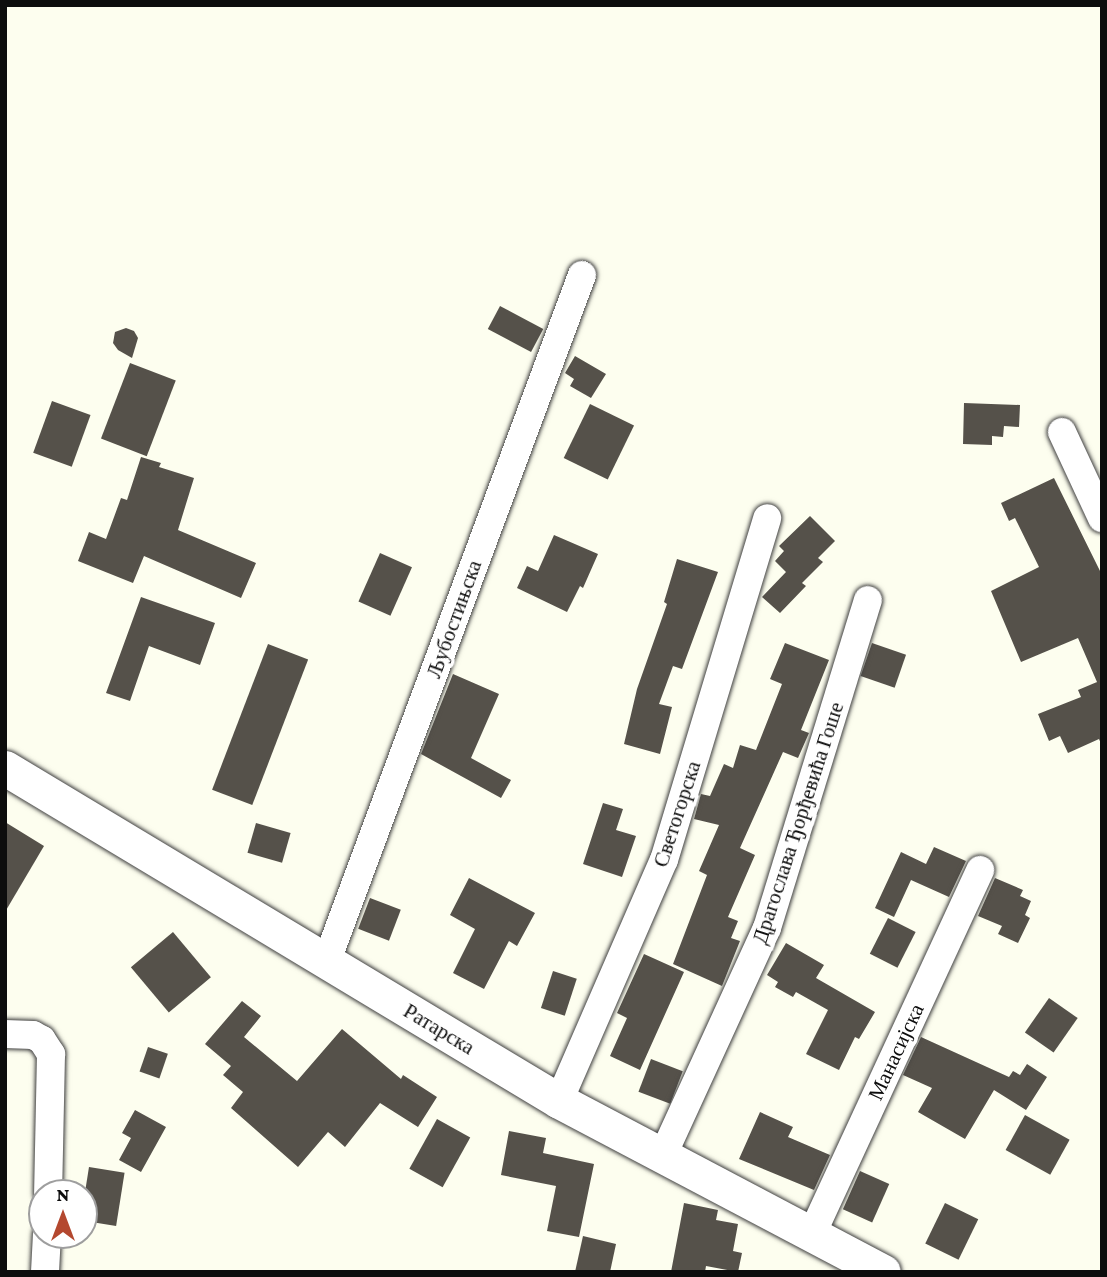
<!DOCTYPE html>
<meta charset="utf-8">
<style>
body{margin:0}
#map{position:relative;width:1107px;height:1277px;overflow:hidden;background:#fdfeef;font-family:"Crimson Pro",serif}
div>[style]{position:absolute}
.building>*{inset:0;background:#55514a;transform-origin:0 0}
.roads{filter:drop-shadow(0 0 2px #404040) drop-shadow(0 0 2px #404040)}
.minor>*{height:28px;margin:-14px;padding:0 14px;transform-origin:14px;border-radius:14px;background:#fff}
.tertiary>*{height:35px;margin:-17.5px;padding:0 17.5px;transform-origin:17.5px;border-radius:17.5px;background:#fff}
span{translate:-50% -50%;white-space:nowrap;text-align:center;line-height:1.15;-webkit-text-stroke:7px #fff;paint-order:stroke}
.street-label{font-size:21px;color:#0d0d0d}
.frame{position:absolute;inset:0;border:7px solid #0d0d0d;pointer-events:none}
.north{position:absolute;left:28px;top:1179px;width:70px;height:70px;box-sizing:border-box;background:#fff;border:2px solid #9e9e9e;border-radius:50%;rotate:0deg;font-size:19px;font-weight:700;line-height:28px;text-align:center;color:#0d0d0d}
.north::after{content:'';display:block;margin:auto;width:24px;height:32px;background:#b4482f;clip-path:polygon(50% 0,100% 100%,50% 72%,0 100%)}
</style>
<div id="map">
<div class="building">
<div style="left:500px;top:306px;width:49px;height:26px;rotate:28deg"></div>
<div style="clip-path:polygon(126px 328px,134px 331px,138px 338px,132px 358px,118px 350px,113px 343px,115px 332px)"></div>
<div style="clip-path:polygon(575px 356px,606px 374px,591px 398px,570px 386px,574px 379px,565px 373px)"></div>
<div style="left:130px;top:363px;width:49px;height:81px;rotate:21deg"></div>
<div style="left:52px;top:401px;width:41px;height:55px;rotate:20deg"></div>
<div style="clip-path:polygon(964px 403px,1020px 405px,1019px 427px,1004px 426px,1003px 437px,992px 436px,992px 445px,963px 444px)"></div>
<div style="left:590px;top:404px;width:49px;height:60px;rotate:26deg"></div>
<div style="clip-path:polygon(141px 457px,161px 463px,159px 467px,194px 478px,178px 530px,256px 563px,241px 598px,144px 556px,133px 583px,78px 561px,89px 532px,106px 539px,121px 498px,127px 500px)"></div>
<div style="clip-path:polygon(1054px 478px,1102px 575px,1102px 746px,1099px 739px,1068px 753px,1060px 736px,1049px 741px,1038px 714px,1081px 697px,1078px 690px,1097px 682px,1100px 689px,1078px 638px,1021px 662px,991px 591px,1039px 567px,1015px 518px,1009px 521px,1001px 503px)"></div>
<div style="clip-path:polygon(810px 516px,835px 541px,818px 558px,823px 562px,802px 583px,806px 586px,780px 613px,762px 597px,786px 572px,775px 561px,784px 551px,779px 546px)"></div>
<div style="clip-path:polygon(554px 535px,598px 554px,583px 588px,580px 586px,567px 612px,517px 588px,527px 566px,538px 571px)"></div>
<div style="left:380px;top:553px;width:35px;height:53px;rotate:24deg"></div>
<div style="clip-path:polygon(677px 559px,718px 572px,682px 669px,673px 666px,659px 704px,672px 707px,660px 754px,624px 744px,637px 689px,667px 604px,664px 602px)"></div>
<div style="clip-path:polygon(141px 597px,215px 623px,200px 665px,149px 646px,130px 701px,106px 693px)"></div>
<div style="clip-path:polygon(785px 643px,829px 660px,801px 730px,809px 733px,798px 758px,783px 752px,740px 848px,755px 855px,728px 917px,738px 921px,731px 938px,740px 941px,722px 986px,673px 964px,707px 875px,699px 871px,719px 825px,694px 819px,701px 794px,710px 796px,724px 764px,733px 768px,740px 745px,756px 750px,782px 684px,770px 679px)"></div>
<div style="left:872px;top:643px;width:36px;height:35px;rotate:19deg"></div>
<div style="left:268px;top:644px;width:43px;height:156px;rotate:21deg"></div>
<div style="clip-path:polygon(453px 674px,499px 694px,471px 758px,511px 780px,501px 798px,421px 754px)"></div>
<div style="clip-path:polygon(603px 803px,623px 809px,616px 830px,636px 836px,622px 877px,583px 864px)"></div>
<div style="clip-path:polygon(5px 822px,44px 846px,5px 912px)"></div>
<div style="left:256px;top:823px;width:36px;height:31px;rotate:16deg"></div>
<div style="clip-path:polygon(934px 847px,966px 861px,949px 897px,911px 880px,894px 917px,875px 908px,901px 852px,926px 864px)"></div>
<div style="clip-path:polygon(469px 878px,535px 913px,517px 946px,509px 941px,484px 989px,453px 973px,475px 929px,450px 915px)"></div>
<div style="clip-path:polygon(995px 878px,1023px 890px,1020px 896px,1031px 901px,1025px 915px,1030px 918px,1018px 943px,998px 934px,1002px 926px,978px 916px)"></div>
<div style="left:370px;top:898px;width:33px;height:33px;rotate:21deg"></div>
<div style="left:888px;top:918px;width:31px;height:40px;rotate:27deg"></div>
<div style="left:173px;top:932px;width:59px;height:55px;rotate:50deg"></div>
<div style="clip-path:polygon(786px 943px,824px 965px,816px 978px,875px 1012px,859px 1039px,855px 1037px,839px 1070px,806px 1054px,828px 1010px,796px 992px,793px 997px,775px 987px,778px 982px,767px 975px)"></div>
<div style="clip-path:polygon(644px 954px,684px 972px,640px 1070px,610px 1056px,627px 1018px,617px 1013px)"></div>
<div style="left:553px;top:971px;width:25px;height:39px;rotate:18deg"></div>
<div style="left:1049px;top:998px;width:35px;height:42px;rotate:35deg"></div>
<div style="clip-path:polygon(242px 1001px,261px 1016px,244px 1037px,297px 1081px,342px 1029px,401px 1079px,403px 1075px,437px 1097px,418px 1127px,380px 1103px,345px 1147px,328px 1132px,298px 1167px,231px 1108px,243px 1092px,223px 1075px,231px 1066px,205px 1044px)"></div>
<div style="clip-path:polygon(921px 1037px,1009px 1077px,1013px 1071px,1020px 1075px,1027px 1064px,1047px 1077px,1026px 1110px,994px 1090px,965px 1139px,918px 1112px,932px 1088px,903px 1075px)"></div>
<div style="left:148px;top:1047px;width:21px;height:26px;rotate:19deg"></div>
<div style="left:651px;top:1059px;width:34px;height:35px;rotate:21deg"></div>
<div style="clip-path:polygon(135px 1110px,166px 1127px,141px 1172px,119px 1160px,131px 1138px,122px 1133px)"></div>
<div style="clip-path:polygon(760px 1112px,793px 1127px,788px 1137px,830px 1155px,814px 1190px,739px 1159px)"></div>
<div style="left:1025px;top:1115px;width:51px;height:40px;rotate:29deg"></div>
<div style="left:437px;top:1119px;width:38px;height:57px;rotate:29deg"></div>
<div style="clip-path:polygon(509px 1131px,546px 1138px,543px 1153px,594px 1164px,579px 1237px,547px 1231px,556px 1186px,501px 1175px)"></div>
<div style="left:89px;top:1167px;width:36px;height:54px;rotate:9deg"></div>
<div style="left:860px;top:1171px;width:32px;height:42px;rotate:24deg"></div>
<div style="clip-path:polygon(684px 1203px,718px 1210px,716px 1220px,738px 1224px,733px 1251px,742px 1253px,738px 1272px,706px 1266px,705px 1272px,671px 1272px)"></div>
<div style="left:945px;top:1203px;width:37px;height:45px;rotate:26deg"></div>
<div style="clip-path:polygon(583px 1236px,616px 1244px,610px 1272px,575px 1272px)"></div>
</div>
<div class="roads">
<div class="minor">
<div style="left:1062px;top:432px;width:95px;rotate:65.1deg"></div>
<div style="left:326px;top:963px;width:734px;rotate:-69.59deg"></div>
<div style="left:5px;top:1034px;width:28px;rotate:2deg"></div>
<div style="left:33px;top:1035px;width:10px;rotate:29deg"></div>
<div style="left:42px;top:1040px;width:17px;rotate:57deg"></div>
<div style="left:51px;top:1054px;width:139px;rotate:91.2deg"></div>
<div style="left:559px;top:1101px;width:263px;rotate:-66.5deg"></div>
<div style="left:664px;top:860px;width:357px;rotate:-73.2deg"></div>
<div style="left:663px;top:1155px;width:250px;rotate:-65.4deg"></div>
<div style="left:767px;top:928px;width:343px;rotate:-72.9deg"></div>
<div style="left:812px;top:1234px;width:401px;rotate:-65.2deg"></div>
<div style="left:45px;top:1272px;width:37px;rotate:-87deg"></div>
</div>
<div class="tertiary">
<div style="left:5px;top:768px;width:646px;rotate:31.01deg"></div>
<div style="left:559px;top:1101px;width:366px;rotate:27.8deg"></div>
</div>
</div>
<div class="street-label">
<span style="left:454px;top:619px;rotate:-70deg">Љубостињска</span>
<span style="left:677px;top:814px;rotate:-72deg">Светогорска</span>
<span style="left:798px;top:823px;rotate:-72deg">Драгослава Ђорђевића Гоше</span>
<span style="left:439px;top:1029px;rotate:31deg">Ратарска</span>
<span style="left:896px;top:1052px;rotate:-65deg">Манасијска</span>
</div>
<div class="frame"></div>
<div class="north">N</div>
</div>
